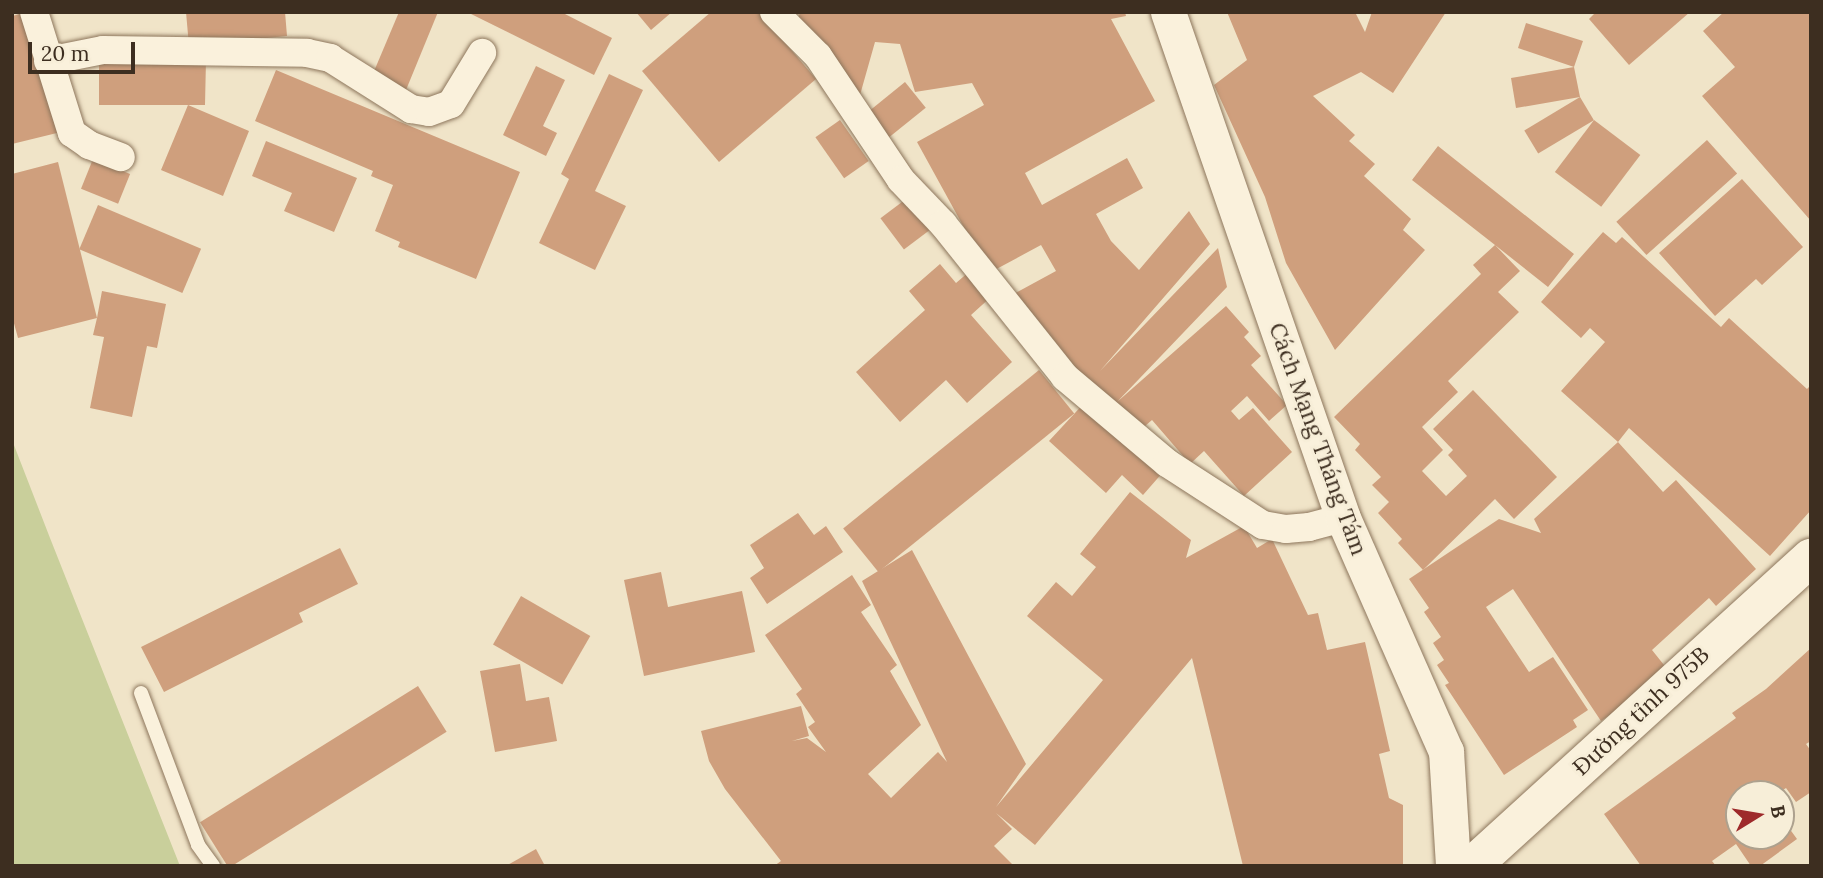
<!DOCTYPE html>
<meta charset="utf-8">
<style>
body{margin:0}
#map{position:relative;width:1823px;height:878px;overflow:hidden;background:#f0e4c8;font-family:Lora,serif}
div>[style]{position:absolute}
.green>*{inset:0;background:#c9cf9b}
.building>*{inset:0;background:#cf9f7d;transform-origin:0 0}
.roads{filter:drop-shadow(0 0 2px #8d765c) drop-shadow(0 0 2px #8d765c)}
.service>*{height:14px;margin:-7px;padding:0 7px;transform-origin:7px;border-radius:7px;background:#faf1dc}
.minor>*{height:28px;margin:-14px;padding:0 14px;transform-origin:14px;border-radius:14px;background:#faf1dc}
.tertiary>*{height:35px;margin:-17.5px;padding:0 17.5px;transform-origin:17.5px;border-radius:17.5px;background:#faf1dc}
.secondary>*{height:38px;margin:-19px;padding:0 19px;transform-origin:19px;border-radius:19px;background:#faf1dc}
span{translate:-50% -50%;white-space:nowrap;text-align:center;line-height:1.15;-webkit-text-stroke:6px #f7eed8;paint-order:stroke}
.street-label{font-size:23px;color:#3d2e20}
.frame{position:absolute;inset:0;border:14px solid #3d2e20;pointer-events:none}
.north{position:absolute;left:1725px;top:780px;width:70px;height:70px;box-sizing:border-box;background:#f7eed8;border:2px solid #ada18e;border-radius:50%;rotate:79deg;font-size:19px;font-weight:700;line-height:28px;text-align:center;color:#3d2e20}
.north::after{content:'';display:block;margin:auto;width:24px;height:32px;background:#9e2a2b;clip-path:polygon(50% 0,100% 100%,50% 72%,0 100%)}
.scale{position:absolute;left:28px;top:42px;width:107px;height:32px;box-sizing:border-box;border:4px solid #3d2e20;border-top:0;padding-left:9px;font-size:21px;line-height:24px;white-space:nowrap;color:#3d2e20;-webkit-text-stroke:5px #f7eed8;paint-order:stroke}
</style>
<div id="map">
<div class="green">
<div style="clip-path:polygon(12px 440px,50px 538px,180px 866px,12px 866px)"></div>
</div>
<div class="building">
<div style="clip-path:polygon(186px 12px,285px 12px,287px 36px,189px 46px)"></div>
<div style="clip-path:polygon(399px 12px,438px 12px,406px 90px,372px 76px)"></div>
<div style="clip-path:polygon(467px 12px,561px 12px,612px 38px,594px 75px)"></div>
<div style="clip-path:polygon(636px 12px,672px 12px,651px 30px)"></div>
<div style="clip-path:polygon(711px 12px,759px 12px,816px 79px,719px 162px,642px 71px)"></div>
<div style="clip-path:polygon(800px 12px,1125px 12px,1126px 16px,1111px 19px,1155px 101px,1025px 173px,1042px 205px,1127px 158px,1143px 188px,1096px 214px,1111px 241px,1139px 270px,1189px 211px,1210px 244px,1100px 371px,1218px 248px,1227px 287px,1117px 402px,1226px 306px,1249px 332px,1244px 337px,1261px 356px,1251px 365px,1287px 405px,1269px 421px,1247px 396px,1231px 411px,1239px 420px,1253px 408px,1292px 452px,1244px 496px,1204px 451px,1190px 464px,1152px 420px,1138px 432px,1062px 359px,1012px 295px,1056px 271px,1041px 245px,989px 273px,917px 142px,984px 105px,972px 83px,915px 92px,900px 44px,875px 42px,860px 95px,796px 29px)"></div>
<div style="clip-path:polygon(1227px 12px,1355px 12px,1365px 32px,1372px 12px,1446px 12px,1393px 93px,1361px 72px,1313px 96px,1355px 135px,1349px 141px,1375px 164px,1364px 176px,1411px 219px,1403px 230px,1425px 250px,1335px 350px,1286px 263px,1265px 197px,1214px 85px,1247px 60px)"></div>
<div style="clip-path:polygon(1596px 12px,1690px 12px,1629px 65px,1589px 19px)"></div>
<div style="clip-path:polygon(1724px 12px,1811px 12px,1811px 221px,1702px 96px,1735px 67px,1703px 31px)"></div>
<div style="clip-path:polygon(24px 13px,61px 132px,12px 144px,12px 16px)"></div>
<div style="clip-path:polygon(1526px 23px,1583px 41px,1574px 67px,1580px 97px,1516px 108px,1511px 78px,1574px 67px,1518px 48px)"></div>
<div style="clip-path:polygon(99px 60px,206px 60px,205px 105px,188px 105px,249px 131px,223px 196px,161px 170px,188px 105px,99px 105px)"></div>
<div style="clip-path:polygon(536px 66px,565px 80px,543px 126px,557px 133px,546px 156px,503px 135px)"></div>
<div style="clip-path:polygon(276px 70px,520px 172px,476px 279px,398px 247px,400px 242px,375px 231px,393px 185px,371px 176px,373px 171px,255px 121px)"></div>
<div style="clip-path:polygon(609px 74px,643px 90px,595px 191px,626px 206px,595px 270px,539px 243px,569px 179px,561px 174px)"></div>
<div style="left:905px;top:82px;width:33px;height:50px;rotate:51deg"></div>
<div style="left:1580px;top:97px;width:27px;height:65px;rotate:59deg"></div>
<div style="left:840px;top:120px;width:50px;height:30px;rotate:55deg"></div>
<div style="left:1594px;top:120px;width:58px;height:65px;rotate:37deg"></div>
<div style="left:1707px;top:140px;width:45px;height:122px;rotate:48deg"></div>
<div style="clip-path:polygon(266px 141px,357px 178px,334px 232px,284px 211px,292px 193px,252px 176px)"></div>
<div style="clip-path:polygon(1438px 146px,1574px 254px,1548px 287px,1495px 245px,1520px 271px,1498px 292px,1519px 312px,1448px 381px,1458px 392px,1422px 427px,1443px 450px,1422px 471px,1446px 496px,1467px 476px,1448px 455px,1453px 450px,1433px 429px,1473px 390px,1557px 477px,1514px 519px,1495px 499px,1423px 570px,1398px 543px,1402px 539px,1378px 513px,1389px 502px,1372px 485px,1381px 477px,1355px 450px,1360px 444px,1334px 417px,1481px 274px,1473px 265px,1495px 245px,1412px 180px)"></div>
<div style="left:93px;top:159px;width:40px;height:32px;rotate:22deg"></div>
<div style="clip-path:polygon(58px 162px,97px 318px,102px 291px,166px 304px,157px 348px,147px 346px,132px 417px,90px 408px,104px 337px,93px 335px,97px 318px,18px 338px,12px 316px,12px 174px)"></div>
<div style="clip-path:polygon(1742px 179px,1803px 247px,1762px 285px,1756px 279px,1715px 316px,1659px 253px)"></div>
<div style="left:906px;top:199px;width:39px;height:32px;rotate:53deg"></div>
<div style="left:98px;top:205px;width:112px;height:48px;rotate:23deg"></div>
<div style="clip-path:polygon(1603px 232px,1616px 243px,1622px 237px,1721px 327px,1729px 318px,1807px 389px,1811px 385px,1811px 510px,1770px 556px,1629px 428px,1618px 442px,1561px 391px,1605px 342px,1590px 328px,1581px 338px,1541px 302px)"></div>
<div style="clip-path:polygon(940px 264px,956px 283px,970px 271px,992px 296px,971px 315px,1012px 362px,967px 403px,946px 380px,900px 422px,856px 372px,925px 310px,909px 291px)"></div>
<div style="left:1039px;top:370px;width:56px;height:252px;rotate:51deg"></div>
<div style="clip-path:polygon(1087px 400px,1164px 471px,1143px 495px,1122px 475px,1106px 493px,1049px 441px)"></div>
<div style="clip-path:polygon(1618px 442px,1663px 492px,1676px 480px,1756px 569px,1716px 606px,1709px 598px,1652px 650px,1668px 670px,1645px 691px,1601px 721px,1513px 589px,1486px 607px,1529px 672px,1553px 657px,1588px 710px,1573px 720px,1577px 727px,1504px 775px,1445px 685px,1449px 683px,1437px 665px,1444px 660px,1433px 643px,1441px 637px,1424px 612px,1429px 608px,1409px 579px,1499px 519px,1541px 533px,1534px 519px)"></div>
<div style="clip-path:polygon(1130px 492px,1191px 540px,1186px 558px,1244px 526px,1257px 548px,1272px 539px,1308px 615px,1318px 613px,1327px 650px,1365px 642px,1390px 751px,1379px 754px,1389px 798px,1403px 805px,1403px 866px,1243px 866px,1192px 658px,1035px 845px,996px 813px,1012px 829px,994px 846px,1014px 866px,774px 866px,781px 861px,725px 789px,709px 761px,701px 731px,801px 706px,809px 736px,792px 741px,807px 738px,826px 752px,808px 727px,815px 722px,796px 694px,802px 689px,765px 635px,852px 575px,871px 605px,861px 612px,897px 665px,890px 671px,921px 725px,868px 774px,891px 798px,938px 752px,947px 762px,862px 581px,912px 550px,1026px 764px,996px 807px,1103px 680px,1027px 616px,1056px 582px,1072px 596px,1096px 567px,1080px 554px)"></div>
<div style="clip-path:polygon(798px 513px,814px 535px,826px 526px,843px 552px,767px 604px,750px 578px,764px 568px,750px 545px)"></div>
<div style="clip-path:polygon(340px 548px,358px 584px,299px 613px,303px 622px,164px 692px,141px 647px)"></div>
<div style="clip-path:polygon(661px 572px,668px 607px,742px 591px,755px 652px,644px 676px,624px 580px)"></div>
<div style="left:521px;top:596px;width:80px;height:56px;rotate:30deg"></div>
<div style="clip-path:polygon(1811px 648px,1811px 741px,1806px 744px,1811px 751px,1811px 792px,1796px 802px,1786px 788px,1777px 794px,1739px 794px,1739px 836px,1781px 836px,1781px 817px,1797px 839px,1760px 866px,1751px 866px,1736px 844px,1712px 861px,1716px 866px,1641px 866px,1604px 814px,1736px 718px,1732px 713px,1766px 689px)"></div>
<div style="clip-path:polygon(520px 664px,526px 701px,549px 697px,557px 741px,495px 752px,480px 671px)"></div>
<div style="left:418px;top:686px;width:54px;height:257px;rotate:58deg"></div>
<div style="clip-path:polygon(536px 849px,545px 866px,506px 866px)"></div>
</div>
<div class="roads">
<div class="service">
<div style="left:141px;top:693px;width:162px;rotate:69.4deg"></div>
<div style="left:198px;top:845px;width:26px;rotate:54deg"></div>
</div>
<div class="minor">
<div style="left:34px;top:12px;width:127px;rotate:72.6deg"></div>
<div style="left:72px;top:133px;width:21px;rotate:35deg"></div>
<div style="left:89px;top:145px;width:34px;rotate:21deg"></div>
<div style="left:774px;top:12px;width:62px;rotate:45deg"></div>
<div style="left:818px;top:56px;width:149px;rotate:56.2deg"></div>
<div style="left:901px;top:180px;width:61px;rotate:46.3deg"></div>
<div style="left:943px;top:224px;width:196px;rotate:51.4deg"></div>
<div style="left:1065px;top:377px;width:133px;rotate:40.1deg"></div>
<div style="left:1167px;top:463px;width:114px;rotate:32.9deg"></div>
<div style="left:1263px;top:525px;width:23px;rotate:10deg"></div>
<div style="left:1286px;top:529px;width:23px;rotate:-5deg"></div>
<div style="left:1309px;top:527px;width:35px;rotate:-15deg"></div>
<div style="left:48px;top:61px;width:56px;rotate:-11.3deg"></div>
<div style="left:103px;top:50px;width:204px;rotate:0.8deg"></div>
<div style="left:307px;top:53px;width:24px;rotate:12deg"></div>
<div style="left:330px;top:58px;width:96px;rotate:32.2deg"></div>
<div style="left:411px;top:109px;width:18px;rotate:9deg"></div>
<div style="left:429px;top:112px;width:23px;rotate:-20deg"></div>
<div style="left:451px;top:104px;width:60px;rotate:-58.7deg"></div>
</div>
<div class="tertiary">
<div style="left:1168px;top:12px;width:535px;rotate:70.92deg"></div>
<div style="left:1343px;top:518px;width:255px;rotate:66.2deg"></div>
<div style="left:1446px;top:751px;width:115px;rotate:86.5deg"></div>
</div>
<div class="secondary">
<div style="left:1472px;top:866px;width:458px;rotate:-42.3deg"></div>
</div>
</div>
<div class="street-label">
<span style="left:1318px;top:439px;rotate:70deg">Cách Mạng Tháng Tám</span>
<span style="left:1641px;top:711px;rotate:-43deg">Đường tỉnh 975B</span>
</div>
<div class="frame"></div>
<div class="north">B</div>
<div class="scale">20 m</div>
</div>
